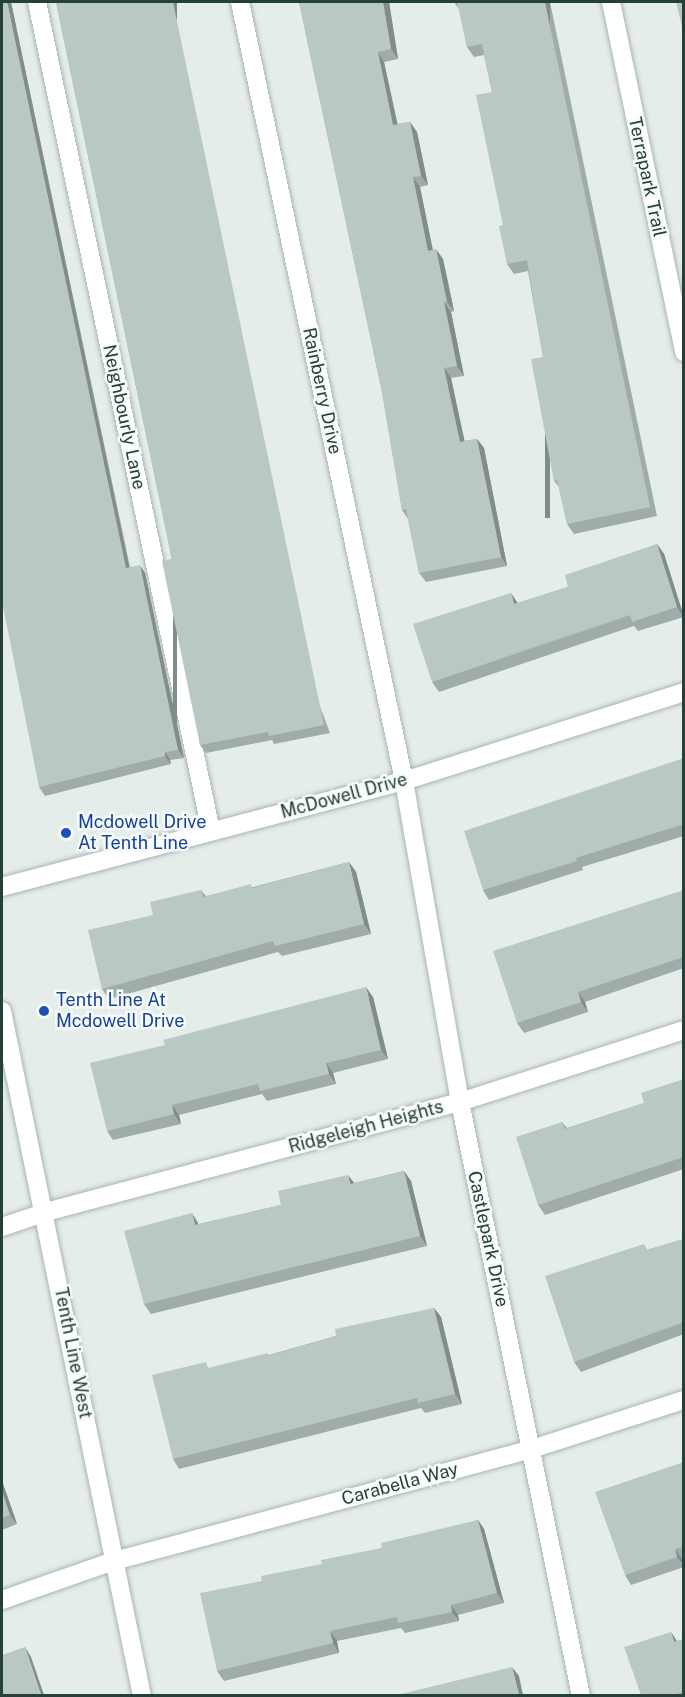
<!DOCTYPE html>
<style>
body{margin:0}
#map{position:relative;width:685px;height:1697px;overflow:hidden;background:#e5edeb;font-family:"Public Sans",sans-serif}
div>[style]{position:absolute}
.roads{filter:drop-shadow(0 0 2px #a8b5b3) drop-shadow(0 0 2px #a8b5b3)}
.minor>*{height:18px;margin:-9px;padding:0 9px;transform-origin:9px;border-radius:9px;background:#fff}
.wall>*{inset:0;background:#a0aca9}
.shaded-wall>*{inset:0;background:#828c89;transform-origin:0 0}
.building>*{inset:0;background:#bac8c4}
.dots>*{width:16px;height:16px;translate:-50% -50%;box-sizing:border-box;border:3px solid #f6faf8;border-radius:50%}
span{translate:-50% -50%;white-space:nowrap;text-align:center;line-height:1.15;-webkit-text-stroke:5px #f6faf8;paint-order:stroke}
.street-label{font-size:18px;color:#253f3b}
.transit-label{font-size:18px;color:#164399}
.left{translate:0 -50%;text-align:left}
.frame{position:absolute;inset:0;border:3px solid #253f3b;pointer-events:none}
</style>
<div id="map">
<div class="roads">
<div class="minor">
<div style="left:37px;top:2px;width:847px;rotate:78.15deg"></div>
<div style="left:240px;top:2px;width:796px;rotate:78.11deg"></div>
<div style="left:404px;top:781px;width:326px;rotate:80.1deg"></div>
<div style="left:460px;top:1102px;width:606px;rotate:78.49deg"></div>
<div style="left:611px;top:2px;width:358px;rotate:78.2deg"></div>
<div style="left:2px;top:887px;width:416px;rotate:-14.8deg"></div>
<div style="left:404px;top:781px;width:294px;rotate:-17.6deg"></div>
<div style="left:2px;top:1011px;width:699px;rotate:78.45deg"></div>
<div style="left:2px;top:1227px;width:46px;rotate:-18.8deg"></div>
<div style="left:46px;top:1212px;width:428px;rotate:-14.9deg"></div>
<div style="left:460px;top:1102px;width:235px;rotate:-17.8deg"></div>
<div style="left:2px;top:1600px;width:119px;rotate:-19.2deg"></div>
<div style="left:114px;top:1561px;width:433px;rotate:-15deg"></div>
<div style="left:532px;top:1449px;width:160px;rotate:-17.9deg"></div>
</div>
</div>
<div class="wall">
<div style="clip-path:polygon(11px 2px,130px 567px,145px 573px,184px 758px,170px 760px,171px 764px,45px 796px,39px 787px)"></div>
<div style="clip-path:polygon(56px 2px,330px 733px,274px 744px,272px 740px,206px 753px,200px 745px,171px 555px)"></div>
<div style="clip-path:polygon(299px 2px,389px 2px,398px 59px,384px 62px,397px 124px,410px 122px,417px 132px,428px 185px,420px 187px,432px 250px,443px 259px,454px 311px,451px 312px,464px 376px,451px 378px,464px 441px,477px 439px,484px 448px,507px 566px,426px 582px,419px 573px,408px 519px,402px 510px,382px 392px)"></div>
<div style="clip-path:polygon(454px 2px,550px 2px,657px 516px,574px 534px,567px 524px,559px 487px,554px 481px,543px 357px,528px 271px,514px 274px,507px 264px,492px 92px,484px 55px,474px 57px,467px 47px,459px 9px)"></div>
<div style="clip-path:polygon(657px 544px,664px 554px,684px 617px,638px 631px,634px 626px,439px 692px,432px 682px,518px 603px,568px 587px)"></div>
<div style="clip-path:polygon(684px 758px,684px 836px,582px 867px,583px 870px,489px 900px,483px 890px)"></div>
<div style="clip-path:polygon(349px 862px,356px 872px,371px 934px,282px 956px,278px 952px,109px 999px,102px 989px,153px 915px,201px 890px,206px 896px,253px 887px)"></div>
<div style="clip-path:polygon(684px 890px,684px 968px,585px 1002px,588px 1012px,524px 1033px,517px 1023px)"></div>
<div style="clip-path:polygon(373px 997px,388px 1059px,333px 1073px,336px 1084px,267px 1101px,262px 1094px,179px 1115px,181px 1124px,113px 1140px,107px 1131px)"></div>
<div style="clip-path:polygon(684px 1079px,684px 1169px,545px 1215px,538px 1205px,562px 1122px,567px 1128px,644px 1103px)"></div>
<div style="clip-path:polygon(404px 1171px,411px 1181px,427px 1246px,151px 1314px,144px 1304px,199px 1224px,281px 1205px,354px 1183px)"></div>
<div style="clip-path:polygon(684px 1239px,684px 1334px,581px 1372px,574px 1362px,644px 1244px,647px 1250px)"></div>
<div style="clip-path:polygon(434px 1308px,441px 1317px,462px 1404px,425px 1413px,421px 1408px,179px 1469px,173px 1459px,210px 1368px,269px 1355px)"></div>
<div style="clip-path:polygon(684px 1462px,684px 1559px,682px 1559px,684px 1567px,631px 1585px,625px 1575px)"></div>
<div style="clip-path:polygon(2px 1481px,17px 1524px,2px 1530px)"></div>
<div style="clip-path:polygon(478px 1520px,484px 1529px,504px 1603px,458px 1615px,459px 1621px,405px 1633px,401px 1628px,337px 1641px,339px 1653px,224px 1681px,217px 1671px,322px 1564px,382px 1548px)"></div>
<div style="clip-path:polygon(684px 1639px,684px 1695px,641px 1695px,677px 1641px)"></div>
</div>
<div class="shaded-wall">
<div style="clip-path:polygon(7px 2px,11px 2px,131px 576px,126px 568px)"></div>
<div style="left:173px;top:2px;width:4px;height:739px"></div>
<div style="clip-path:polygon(383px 2px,389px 2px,398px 59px,391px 49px)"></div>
<div style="left:545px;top:2px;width:5px;height:516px"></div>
<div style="clip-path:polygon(378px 52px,384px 62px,400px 135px,393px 125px)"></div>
<div style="clip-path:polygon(410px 122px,417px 132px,428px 185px,421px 176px)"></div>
<div style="clip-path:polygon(413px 177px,420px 187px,435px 260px,428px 251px)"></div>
<div style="clip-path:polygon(436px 249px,443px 259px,454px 311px,447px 302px)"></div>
<div style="clip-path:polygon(444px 302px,451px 312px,464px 376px,457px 366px)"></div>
<div style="clip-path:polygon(444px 368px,451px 378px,467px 452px,460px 442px)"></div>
<div style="clip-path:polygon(477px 439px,484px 448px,507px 566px,501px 557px)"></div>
<div style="clip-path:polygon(657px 544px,664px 554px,684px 617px,677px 607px)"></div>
<div style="clip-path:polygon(140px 565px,145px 573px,184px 758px,178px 750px)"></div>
<div style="clip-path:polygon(511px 593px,517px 602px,521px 614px,514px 604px)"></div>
<div style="clip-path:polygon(165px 752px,170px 760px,171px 764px,165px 756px)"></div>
<div style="clip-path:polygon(349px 862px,356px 872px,371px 934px,364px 924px)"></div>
<div style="clip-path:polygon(366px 987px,373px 997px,388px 1059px,381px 1050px)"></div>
<div style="clip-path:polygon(578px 992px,585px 1002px,588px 1012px,581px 1002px)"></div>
<div style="clip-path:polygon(326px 1063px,333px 1073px,336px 1084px,329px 1074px)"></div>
<div style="clip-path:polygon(172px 1105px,179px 1115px,181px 1124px,174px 1114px)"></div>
<div style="clip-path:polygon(404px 1171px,411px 1181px,427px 1246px,420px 1236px)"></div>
<div style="clip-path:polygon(348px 1175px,355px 1184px,350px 1184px)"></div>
<div style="clip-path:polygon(192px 1213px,198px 1223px,201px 1234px,195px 1225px)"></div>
<div style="clip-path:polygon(434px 1308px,441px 1317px,462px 1404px,455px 1394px)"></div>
<div style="clip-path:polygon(2px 1481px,17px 1524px,10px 1515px,2px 1491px)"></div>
<div style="clip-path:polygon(478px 1520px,484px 1529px,504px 1603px,497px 1593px)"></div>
<div style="clip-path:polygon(675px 1549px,682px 1559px,684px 1565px,677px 1557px)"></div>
<div style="clip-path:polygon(451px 1605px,458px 1615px,459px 1621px,452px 1612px)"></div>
<div style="clip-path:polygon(330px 1631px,337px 1641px,339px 1653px,333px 1643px)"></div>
<div style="clip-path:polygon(671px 1632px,677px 1641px,674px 1642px)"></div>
<div style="clip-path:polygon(25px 1647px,31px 1657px,44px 1695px,41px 1695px)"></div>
<div style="clip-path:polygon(512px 1667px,519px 1676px,523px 1695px,519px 1695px)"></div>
</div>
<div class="building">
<div style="clip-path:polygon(2px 2px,7px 2px,126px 568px,140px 565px,178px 750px,165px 752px,165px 756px,39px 787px,2px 601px)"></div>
<div style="clip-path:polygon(56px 2px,173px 2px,324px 725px,269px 736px,268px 732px,200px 745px,162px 561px,171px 559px,171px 555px)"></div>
<div style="clip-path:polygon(299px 2px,383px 2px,391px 49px,378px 52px,393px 125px,410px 122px,421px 176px,413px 177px,428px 251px,436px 249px,447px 302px,444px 302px,457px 366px,444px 368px,460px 442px,477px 439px,501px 557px,419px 573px,406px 509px,402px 510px,382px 392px)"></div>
<div style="clip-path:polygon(457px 2px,545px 2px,650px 507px,567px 524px,557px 480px,554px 481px,531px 359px,543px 357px,527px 260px,507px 264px,499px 226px,503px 225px,476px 95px,492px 92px,482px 44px,467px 47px)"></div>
<div style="clip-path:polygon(676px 2px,684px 2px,684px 35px)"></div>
<div style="clip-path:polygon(657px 544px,677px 607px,632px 622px,630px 615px,432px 682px,413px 624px,511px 593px,514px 604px,568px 587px,565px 575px)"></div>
<div style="clip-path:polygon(684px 758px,684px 824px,576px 858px,577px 861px,483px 890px,464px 831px)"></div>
<div style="clip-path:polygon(349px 862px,364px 924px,275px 946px,273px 941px,102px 989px,88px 930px,153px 915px,150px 902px,201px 890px,203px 897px,251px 884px,252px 888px)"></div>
<div style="clip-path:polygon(684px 890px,684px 957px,578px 992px,581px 1002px,517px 1023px,493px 951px)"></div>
<div style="clip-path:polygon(366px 987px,381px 1050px,326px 1063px,329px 1074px,260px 1091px,258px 1084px,172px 1105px,174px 1114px,107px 1131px,90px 1063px,165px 1045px,163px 1040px)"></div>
<div style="clip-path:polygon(684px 1079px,684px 1157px,538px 1205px,516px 1137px,562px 1122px,565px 1129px,644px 1103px,641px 1093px)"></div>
<div style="clip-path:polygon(404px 1171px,420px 1236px,144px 1304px,124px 1231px,192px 1213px,195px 1225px,281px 1205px,278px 1191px,348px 1175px,350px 1184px)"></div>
<div style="clip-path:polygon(684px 1239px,684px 1322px,574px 1362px,545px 1276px,644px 1244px,646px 1250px)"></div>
<div style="clip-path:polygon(434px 1308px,455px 1394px,418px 1403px,417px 1398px,173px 1459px,152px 1375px,206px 1362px,208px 1368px,268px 1353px,268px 1356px,336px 1336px,335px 1329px)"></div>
<div style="clip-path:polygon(684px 1462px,684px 1547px,675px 1549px,677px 1557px,625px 1575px,595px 1492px)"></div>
<div style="clip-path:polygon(2px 1491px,10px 1515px,2px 1518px)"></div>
<div style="clip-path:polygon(478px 1520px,497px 1593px,451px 1605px,452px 1612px,398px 1623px,397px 1617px,330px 1631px,333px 1643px,217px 1671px,200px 1593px,262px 1581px,261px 1576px,322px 1564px,321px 1560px,382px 1548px,381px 1543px)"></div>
<div style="clip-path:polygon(671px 1632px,674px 1642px,684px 1639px,684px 1692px,672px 1695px,641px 1695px,624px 1647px)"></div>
<div style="clip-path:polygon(25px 1647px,41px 1695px,2px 1695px,2px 1655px)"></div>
<div style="clip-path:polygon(512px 1667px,519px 1695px,397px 1695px)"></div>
</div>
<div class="dots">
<div style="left:66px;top:833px;background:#1a4fb4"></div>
<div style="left:44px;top:1011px;background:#1a4fb4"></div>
</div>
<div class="street-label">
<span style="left:647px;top:177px;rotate:78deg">Terrapark Trail</span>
<span style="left:322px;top:391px;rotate:78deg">Rainberry Drive</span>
<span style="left:124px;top:417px;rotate:78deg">Neighbourly Lane</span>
<span style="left:344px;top:796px;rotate:-15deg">McDowell Drive</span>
<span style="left:366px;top:1127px;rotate:-15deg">Ridgeleigh Heights</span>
<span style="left:488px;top:1239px;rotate:78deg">Castlepark Drive</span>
<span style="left:73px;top:1353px;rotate:79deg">Tenth Line West</span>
<span style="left:400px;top:1484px;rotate:-15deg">Carabella Way</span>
</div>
<div class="transit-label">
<span class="left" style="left:78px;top:833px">Mcdowell Drive<br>At Tenth Line</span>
<span class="left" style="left:56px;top:1011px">Tenth Line At<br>Mcdowell Drive</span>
</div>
<div class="frame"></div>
</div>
